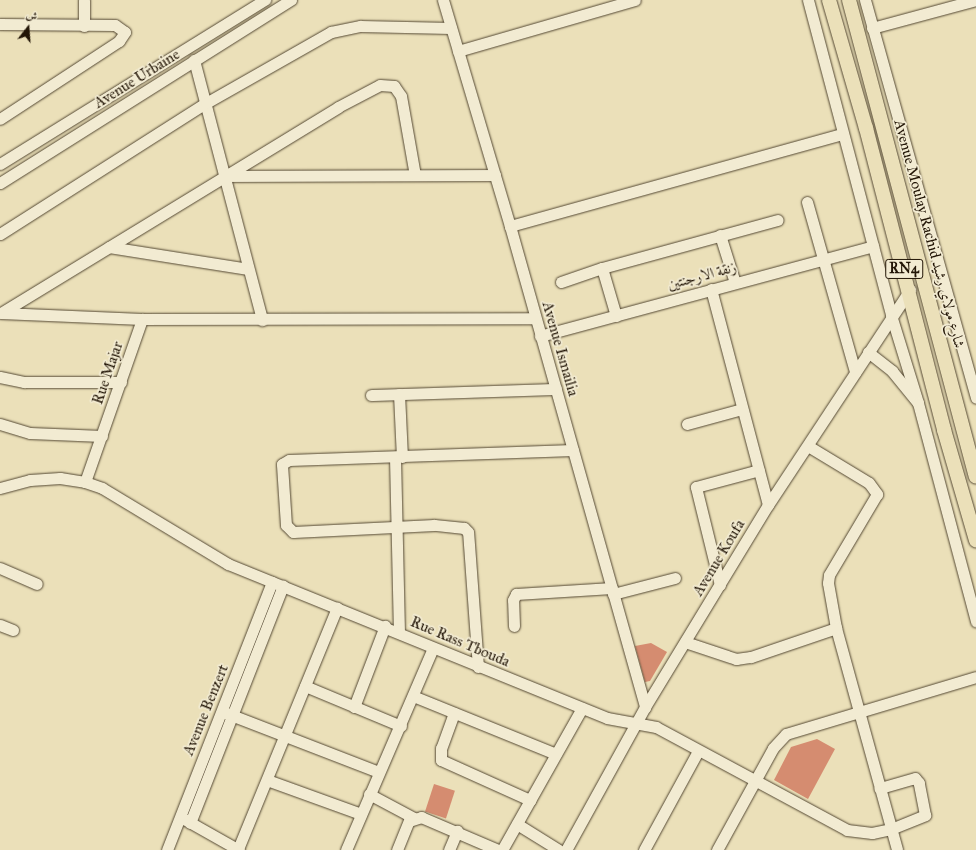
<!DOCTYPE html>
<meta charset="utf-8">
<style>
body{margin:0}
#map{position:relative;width:976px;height:850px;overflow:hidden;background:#ebe0b9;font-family:"IM FELL Great Primer",Amiri,serif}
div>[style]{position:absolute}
.building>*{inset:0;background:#d58c70;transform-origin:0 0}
.roads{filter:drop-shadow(0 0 1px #544833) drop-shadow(0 0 1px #544833)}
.minor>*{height:11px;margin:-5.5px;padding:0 5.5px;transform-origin:5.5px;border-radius:5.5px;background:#f2ebd2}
.major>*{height:14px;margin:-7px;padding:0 7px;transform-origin:7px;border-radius:7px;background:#ebe0b9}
span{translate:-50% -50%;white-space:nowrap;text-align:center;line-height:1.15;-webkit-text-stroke:3.5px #f2ebd2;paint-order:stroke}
.shield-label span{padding:1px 3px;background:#f2ebd2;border:1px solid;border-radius:3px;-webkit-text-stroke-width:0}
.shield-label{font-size:14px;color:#221506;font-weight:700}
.street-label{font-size:15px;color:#221506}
.north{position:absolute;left:8px;top:8px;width:40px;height:40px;-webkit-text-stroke:3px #f2ebd2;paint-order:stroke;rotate:17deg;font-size:11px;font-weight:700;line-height:16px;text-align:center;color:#221506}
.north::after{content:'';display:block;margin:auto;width:14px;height:18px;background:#221506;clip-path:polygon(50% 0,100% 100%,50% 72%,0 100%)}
</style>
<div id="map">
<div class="building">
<div style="clip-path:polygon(651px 643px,667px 652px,650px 681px,645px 682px,635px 646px)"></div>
<div style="clip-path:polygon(817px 739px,835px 749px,808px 799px,774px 780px,791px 747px)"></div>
<div style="left:434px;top:784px;width:22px;height:29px;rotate:18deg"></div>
</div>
<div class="roads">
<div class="minor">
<div style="left:84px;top:0;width:26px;rotate:90deg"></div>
<div style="left:443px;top:0;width:236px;rotate:73.5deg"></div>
<div style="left:510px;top:226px;width:500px;rotate:74.3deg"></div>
<div style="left:808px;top:0;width:326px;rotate:75.2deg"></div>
<div style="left:891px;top:315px;width:92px;rotate:72.9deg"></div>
<div style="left:865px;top:0;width:413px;rotate:74.4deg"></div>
<div style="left:0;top:24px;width:115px;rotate:0.5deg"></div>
<div style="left:115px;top:25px;width:12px;rotate:35deg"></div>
<div style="left:125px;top:32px;width:11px;rotate:124deg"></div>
<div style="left:119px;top:41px;width:142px;rotate:146.8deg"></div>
<div style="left:872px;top:28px;width:108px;rotate:-15.1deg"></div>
<div style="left:458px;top:51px;width:184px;rotate:-16.1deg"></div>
<div style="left:194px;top:60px;width:269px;rotate:75.3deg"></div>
<div style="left:0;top:164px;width:312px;rotate:-31.8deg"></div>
<div style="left:226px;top:176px;width:269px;rotate:-0.2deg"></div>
<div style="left:0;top:183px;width:344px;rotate:-32.2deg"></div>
<div style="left:807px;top:202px;width:177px;rotate:74.2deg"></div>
<div style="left:510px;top:226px;width:345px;rotate:-15.5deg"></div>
<div style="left:0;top:234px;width:244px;rotate:-32.5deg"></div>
<div style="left:206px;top:103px;width:144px;rotate:-29.6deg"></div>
<div style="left:331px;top:32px;width:30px;rotate:-12deg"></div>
<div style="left:360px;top:26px;width:91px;rotate:1.3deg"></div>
<div style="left:720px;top:235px;width:50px;rotate:72.6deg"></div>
<div style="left:109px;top:247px;width:141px;rotate:9deg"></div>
<div style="left:602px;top:268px;width:50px;rotate:73.7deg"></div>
<div style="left:561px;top:282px;width:43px;rotate:-18.9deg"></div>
<div style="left:602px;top:268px;width:182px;rotate:-15.3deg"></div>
<div style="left:711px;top:289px;width:223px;rotate:75.2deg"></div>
<div style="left:1px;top:313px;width:395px;rotate:-31.4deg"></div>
<div style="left:338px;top:107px;width:47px;rotate:-27.6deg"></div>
<div style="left:380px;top:85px;width:14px;rotate:4deg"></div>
<div style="left:394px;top:86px;width:12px;rotate:55deg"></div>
<div style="left:401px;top:96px;width:80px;rotate:80deg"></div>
<div style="left:1px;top:313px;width:141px;rotate:2.4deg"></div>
<div style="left:142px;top:319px;width:393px;rotate:-0.1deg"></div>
<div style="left:540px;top:336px;width:345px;rotate:-15.1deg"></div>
<div style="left:868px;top:352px;width:31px;rotate:38deg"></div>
<div style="left:892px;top:371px;width:41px;rotate:50.9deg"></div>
<div style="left:918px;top:403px;width:226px;rotate:75.1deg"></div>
<div style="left:0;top:377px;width:25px;rotate:12deg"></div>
<div style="left:24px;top:382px;width:97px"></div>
<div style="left:399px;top:394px;width:63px;rotate:87.3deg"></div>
<div style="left:371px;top:395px;width:185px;rotate:-1.9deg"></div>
<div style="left:0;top:424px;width:31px;rotate:17deg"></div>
<div style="left:30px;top:433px;width:72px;rotate:2.4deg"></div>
<div style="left:687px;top:424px;width:57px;rotate:-15.3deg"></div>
<div style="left:808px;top:446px;width:71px;rotate:31.2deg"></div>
<div style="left:869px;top:483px;width:14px;rotate:54deg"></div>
<div style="left:877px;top:494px;width:94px;rotate:120.7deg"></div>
<div style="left:829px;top:575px;width:8px;rotate:97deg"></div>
<div style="left:828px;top:583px;width:46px;rotate:79.9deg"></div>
<div style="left:836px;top:628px;width:230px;rotate:74.6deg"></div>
<div style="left:395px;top:457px;width:174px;rotate:88.7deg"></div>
<div style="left:85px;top:482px;width:173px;rotate:-70.7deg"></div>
<div style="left:0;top:488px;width:31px;rotate:-15deg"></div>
<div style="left:30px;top:480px;width:30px;rotate:-4deg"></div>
<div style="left:60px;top:478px;width:25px;rotate:9deg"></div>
<div style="left:85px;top:482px;width:18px;rotate:19deg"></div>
<div style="left:102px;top:488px;width:147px;rotate:31.1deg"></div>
<div style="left:228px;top:564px;width:409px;rotate:22.1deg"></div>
<div style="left:607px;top:718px;width:50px;rotate:10.4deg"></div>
<div style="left:656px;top:727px;width:217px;rotate:28.3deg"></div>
<div style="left:847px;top:830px;width:25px;rotate:7deg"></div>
<div style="left:872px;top:833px;width:19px;rotate:-12deg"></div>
<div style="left:891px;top:829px;width:37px;rotate:-22deg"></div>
<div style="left:925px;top:815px;width:33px;rotate:-101deg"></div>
<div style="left:919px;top:783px;width:6px;rotate:-129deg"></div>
<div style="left:915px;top:778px;width:37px;rotate:164deg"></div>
<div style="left:0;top:568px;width:40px;rotate:23.4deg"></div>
<div style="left:720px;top:585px;width:101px;rotate:-103.8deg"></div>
<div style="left:696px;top:487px;width:65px;rotate:-15.1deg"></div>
<div style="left:613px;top:594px;width:64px;rotate:-14.5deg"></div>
<div style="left:0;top:625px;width:14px;rotate:21deg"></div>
<div style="left:514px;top:626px;width:26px;rotate:-92deg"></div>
<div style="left:513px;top:600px;width:7px;rotate:-63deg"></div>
<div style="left:516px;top:594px;width:96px;rotate:-3.6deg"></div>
<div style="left:685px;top:642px;width:54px;rotate:18.4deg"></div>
<div style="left:736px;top:659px;width:15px;rotate:-8deg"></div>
<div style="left:751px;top:657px;width:90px;rotate:-18.8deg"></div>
<div style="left:478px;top:667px;width:135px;rotate:-94.2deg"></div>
<div style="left:468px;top:532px;width:6px;rotate:-135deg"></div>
<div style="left:464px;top:528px;width:30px;rotate:-174deg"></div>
<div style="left:434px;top:525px;width:141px;rotate:177.2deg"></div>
<div style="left:293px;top:532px;width:10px;rotate:-135deg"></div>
<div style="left:286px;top:525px;width:61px;rotate:-93.8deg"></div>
<div style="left:282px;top:464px;width:8px;rotate:-30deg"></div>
<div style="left:289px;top:460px;width:284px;rotate:-2deg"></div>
<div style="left:305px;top:686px;width:104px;rotate:22.6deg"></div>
<div style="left:413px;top:696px;width:154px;rotate:22.1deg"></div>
<div style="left:354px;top:707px;width:87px;rotate:-69.1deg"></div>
<div style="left:226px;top:713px;width:164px;rotate:21.1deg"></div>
<div style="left:454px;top:713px;width:37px;rotate:110deg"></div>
<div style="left:441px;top:748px;width:12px;rotate:90deg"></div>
<div style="left:441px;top:760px;width:98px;rotate:24.2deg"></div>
<div style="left:267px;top:780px;width:100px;rotate:19.9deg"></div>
<div style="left:369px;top:794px;width:51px;rotate:28.1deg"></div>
<div style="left:184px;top:819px;width:63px;rotate:29.4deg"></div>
<div style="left:190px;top:823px;width:255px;rotate:-68.6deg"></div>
<div style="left:517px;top:824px;width:49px;rotate:31.8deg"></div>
<div style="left:238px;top:849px;width:261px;rotate:-67.7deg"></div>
<div style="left:167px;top:850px;width:288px;rotate:-68.6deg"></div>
<div style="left:346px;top:850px;width:220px;rotate:-66.7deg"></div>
<div style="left:397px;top:850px;width:31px;rotate:-68deg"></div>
<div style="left:409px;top:821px;width:13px;rotate:-18deg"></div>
<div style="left:421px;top:817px;width:84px;rotate:23.2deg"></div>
<div style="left:449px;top:850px;width:21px;rotate:-67deg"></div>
<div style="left:502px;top:850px;width:163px;rotate:-60.6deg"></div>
<div style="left:566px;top:850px;width:163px;rotate:-61.1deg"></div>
<div style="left:645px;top:707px;width:237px;rotate:-58.7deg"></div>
<div style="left:768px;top:505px;width:258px;rotate:-56.6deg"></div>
<div style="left:644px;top:850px;width:113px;rotate:-61.4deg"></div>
<div style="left:717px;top:850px;width:116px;rotate:-61.2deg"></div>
<div style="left:773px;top:748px;width:19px;rotate:-47deg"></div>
<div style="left:786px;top:734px;width:198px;rotate:-16.7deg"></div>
</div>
<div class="major">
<div style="left:829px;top:0;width:133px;rotate:73.9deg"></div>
<div style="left:866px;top:128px;width:312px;rotate:75.5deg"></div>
<div style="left:944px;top:430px;width:115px;rotate:73.8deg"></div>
<div style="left:849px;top:0;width:493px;rotate:75.1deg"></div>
</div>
</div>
<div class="shield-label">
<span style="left:904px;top:269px">RN4</span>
</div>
<div class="street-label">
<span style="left:137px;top:79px;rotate:-32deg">Avenue Urbaine</span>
<span style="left:929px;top:234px;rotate:75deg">Avenue Moulay Rachid شارع مولاي رشيد</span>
<span style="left:702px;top:276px;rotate:-15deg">زنقة الارجنتين</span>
<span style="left:560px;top:349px;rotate:74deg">Avenue Ismailia</span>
<span style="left:108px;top:373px;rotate:-71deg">Rue Majar</span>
<span style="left:719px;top:558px;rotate:-59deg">Avenue Koufa</span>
<span style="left:460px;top:642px;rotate:23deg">Rue Rass Tbouda</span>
<span style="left:206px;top:710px;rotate:-68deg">Avenue Benzert</span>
</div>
<div class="north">ش</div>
</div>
